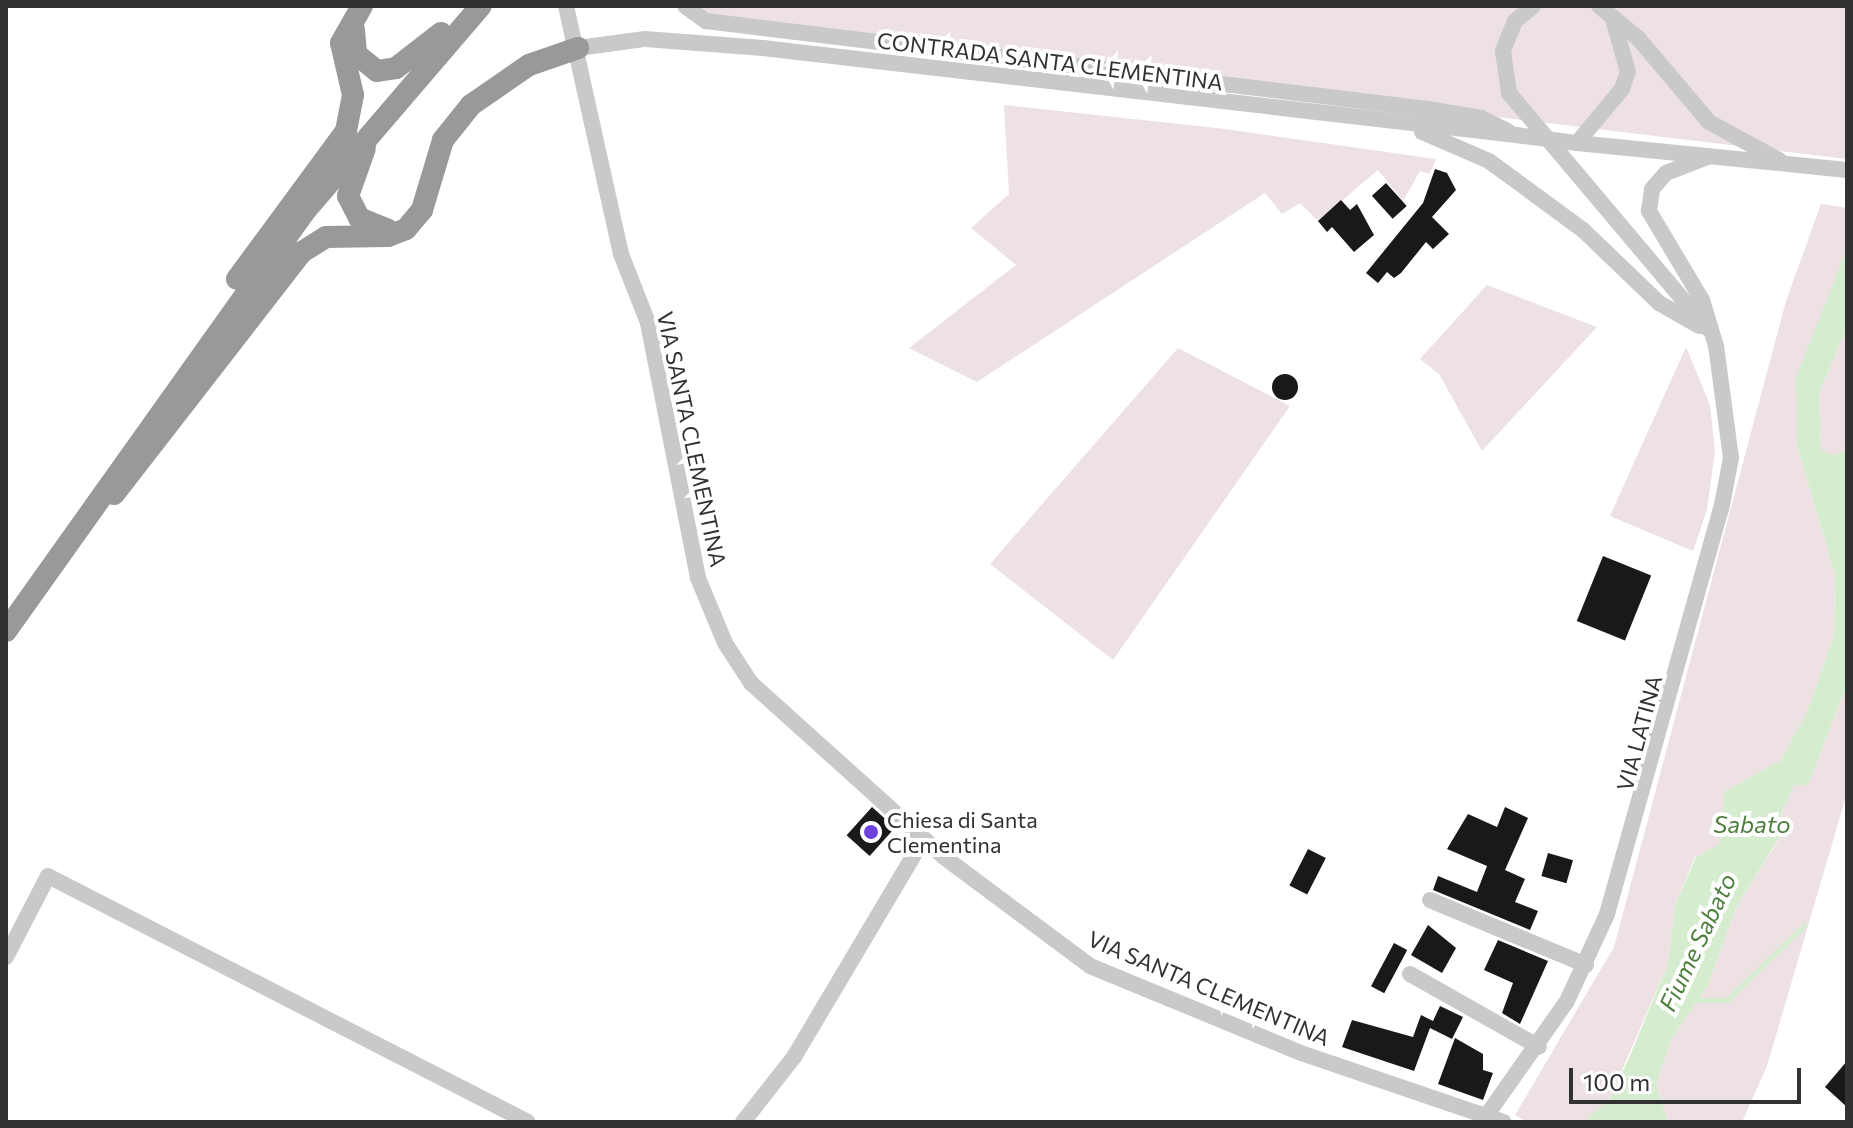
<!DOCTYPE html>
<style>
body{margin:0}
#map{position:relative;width:1853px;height:1128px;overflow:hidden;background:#fff;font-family:Commissioner,sans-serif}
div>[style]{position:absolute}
.green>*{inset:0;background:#eee1e4}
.water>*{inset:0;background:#d6eccf}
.stream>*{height:5px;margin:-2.5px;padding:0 2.5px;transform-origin:2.5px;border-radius:2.5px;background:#d6eccf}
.building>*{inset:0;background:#191919;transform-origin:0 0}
.round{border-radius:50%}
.minor>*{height:16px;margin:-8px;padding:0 8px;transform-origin:8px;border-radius:8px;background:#c9c9c9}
.highway>*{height:22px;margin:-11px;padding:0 11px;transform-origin:11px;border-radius:11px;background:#999}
.minor-bridge>*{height:16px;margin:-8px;padding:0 8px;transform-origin:8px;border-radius:8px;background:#c9c9c9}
.dots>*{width:22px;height:22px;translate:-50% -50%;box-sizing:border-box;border:4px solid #fff;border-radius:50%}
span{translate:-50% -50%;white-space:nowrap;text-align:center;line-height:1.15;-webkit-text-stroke:8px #fff;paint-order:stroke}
.street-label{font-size:22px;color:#323232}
.poi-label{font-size:22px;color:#323232}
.left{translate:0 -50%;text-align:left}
.water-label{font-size:24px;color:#4c7e3c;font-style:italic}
.frame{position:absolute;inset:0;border:8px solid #323232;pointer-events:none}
.scale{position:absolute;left:1569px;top:1068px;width:232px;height:36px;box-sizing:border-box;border:4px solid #323232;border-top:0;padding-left:10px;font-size:24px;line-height:28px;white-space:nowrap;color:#323232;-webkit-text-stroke:6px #fff;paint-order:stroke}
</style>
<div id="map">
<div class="green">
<div style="clip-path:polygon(688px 6px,1847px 6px,1847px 159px,714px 23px)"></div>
<div style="clip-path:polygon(1004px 105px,1225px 129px,1436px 159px,1430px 174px,1420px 171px,1403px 201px,1378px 170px,1318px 221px,1300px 203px,1282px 214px,1265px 193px,977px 382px,909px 348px,1016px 265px,971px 228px,1009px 194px)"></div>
<div style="clip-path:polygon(1821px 204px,1847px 208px,1847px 248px,1822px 313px,1797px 445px,1835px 575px,1834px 635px,1807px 712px,1781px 760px,1724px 792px,1720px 845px,1695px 857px,1675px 905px,1668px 964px,1610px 1098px,1584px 1122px,1527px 1122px,1515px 1115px,1614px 947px,1786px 301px)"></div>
<div style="clip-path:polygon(1487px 285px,1597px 327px,1482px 451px,1439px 374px,1420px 359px)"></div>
<div style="clip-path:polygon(1847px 327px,1847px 450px,1832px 455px,1821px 450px,1819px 393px)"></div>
<div style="clip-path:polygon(1686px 347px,1710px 405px,1715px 451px,1707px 510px,1693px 551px,1610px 516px)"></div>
<div style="clip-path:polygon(1178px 348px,1290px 406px,1113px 660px,990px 564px)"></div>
<div style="clip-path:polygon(1847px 684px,1847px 793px,1767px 1066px,1742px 1122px,1668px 1122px,1656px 1084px,1671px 1040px,1707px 987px,1737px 906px,1784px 831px,1781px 814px,1794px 785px,1808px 785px)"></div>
</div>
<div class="water">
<div style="clip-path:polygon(1847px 248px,1847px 327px,1819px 393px,1821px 450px,1832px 455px,1847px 450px,1847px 684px,1808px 785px,1794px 785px,1781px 814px,1784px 830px,1737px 906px,1707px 987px,1671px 1040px,1656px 1084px,1668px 1122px,1584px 1122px,1610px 1098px,1629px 1058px,1668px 964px,1675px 905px,1696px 857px,1720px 844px,1724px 792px,1781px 760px,1807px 712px,1834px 635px,1835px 575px,1797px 445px,1796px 378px)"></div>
</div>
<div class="stream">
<div style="left:1693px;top:1000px;width:34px"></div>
<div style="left:1727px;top:1000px;width:107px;rotate:-44.2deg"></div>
</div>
<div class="building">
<div style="clip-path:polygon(1435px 169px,1447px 173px,1456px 190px,1432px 217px,1449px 234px,1433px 249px,1426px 242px,1401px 273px,1394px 278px,1387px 272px,1378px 283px,1366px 273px,1423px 203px)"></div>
<div style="left:1386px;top:183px;width:31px;height:19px;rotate:48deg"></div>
<div style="clip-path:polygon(1341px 200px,1350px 210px,1357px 204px,1374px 235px,1354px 252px,1332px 227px,1327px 232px,1318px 221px)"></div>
<div class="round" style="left:1272px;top:374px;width:26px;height:26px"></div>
<div style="left:1603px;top:556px;width:52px;height:70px;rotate:22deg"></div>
<div style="left:872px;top:807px;width:31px;height:38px;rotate:42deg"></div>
<div style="clip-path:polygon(1505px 807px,1528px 818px,1505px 870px,1525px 879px,1515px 902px,1538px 911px,1530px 930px,1433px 890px,1438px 876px,1477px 892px,1487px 866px,1447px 849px,1468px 814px,1497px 827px)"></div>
<div style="left:1308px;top:849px;width:20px;height:41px;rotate:27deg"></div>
<div style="left:1548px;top:853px;width:26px;height:24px;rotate:16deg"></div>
<div style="clip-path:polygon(1428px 925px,1456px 948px,1442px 973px,1411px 955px)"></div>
<div style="clip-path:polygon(1498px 940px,1548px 961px,1520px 1024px,1502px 1013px,1513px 983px,1484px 970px)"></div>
<div style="left:1394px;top:943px;width:15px;height:49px;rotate:28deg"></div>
<div style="clip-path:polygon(1440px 1006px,1463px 1017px,1452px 1039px,1430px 1028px,1414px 1071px,1342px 1047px,1352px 1020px,1413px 1037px,1421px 1015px,1433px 1021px)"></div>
<div style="clip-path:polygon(1455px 1038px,1483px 1054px,1483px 1070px,1493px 1073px,1483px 1100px,1438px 1084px)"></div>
<div style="clip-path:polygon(1847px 1061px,1847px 1107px,1825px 1087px)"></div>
</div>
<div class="minor">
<div style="left:566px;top:6px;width:254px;rotate:77.5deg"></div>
<div style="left:621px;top:254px;width:74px;rotate:68.6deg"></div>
<div style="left:648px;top:323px;width:260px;rotate:78.9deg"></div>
<div style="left:698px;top:578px;width:70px;rotate:67.4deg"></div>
<div style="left:725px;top:643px;width:48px;rotate:57deg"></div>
<div style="left:751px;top:683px;width:260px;rotate:42deg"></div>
<div style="left:944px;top:857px;width:182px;rotate:36.7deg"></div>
<div style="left:1090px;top:966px;width:228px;rotate:22.4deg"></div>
<div style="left:1301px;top:1053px;width:214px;rotate:18.8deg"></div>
<div style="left:685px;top:6px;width:26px;rotate:36deg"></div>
<div style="left:706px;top:21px;width:727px;rotate:6.95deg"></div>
<div style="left:1428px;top:109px;width:54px;rotate:9.6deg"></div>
<div style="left:1481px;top:118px;width:30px;rotate:26deg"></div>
<div style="left:1533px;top:6px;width:23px;rotate:140deg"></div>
<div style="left:1515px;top:21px;width:32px;rotate:112deg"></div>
<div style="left:1503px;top:51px;width:42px;rotate:81.9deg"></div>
<div style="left:1509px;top:93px;width:307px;rotate:49.9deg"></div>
<div style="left:1599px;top:6px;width:50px;rotate:39.4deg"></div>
<div style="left:1638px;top:38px;width:110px;rotate:49.8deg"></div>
<div style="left:1709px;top:122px;width:80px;rotate:28.5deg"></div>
<div style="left:578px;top:48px;width:68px;rotate:-7.7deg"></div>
<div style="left:645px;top:39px;width:118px;rotate:4.4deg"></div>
<div style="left:763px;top:48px;width:758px;rotate:6.59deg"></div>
<div style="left:1422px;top:132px;width:73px;rotate:23.4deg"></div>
<div style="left:1489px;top:161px;width:117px;rotate:36.3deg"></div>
<div style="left:1583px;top:230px;width:105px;rotate:43.8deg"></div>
<div style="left:1659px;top:303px;width:46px;rotate:29.9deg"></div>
<div style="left:1577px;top:143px;width:271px;rotate:5.7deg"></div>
<div style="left:1577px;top:143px;width:70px;rotate:-50.2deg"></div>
<div style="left:1622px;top:89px;width:18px;rotate:-71deg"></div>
<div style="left:1628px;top:72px;width:55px;rotate:-105.8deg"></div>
<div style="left:1430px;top:900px;width:169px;rotate:22.6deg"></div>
<div style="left:6px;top:957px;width:91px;rotate:-62.6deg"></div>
<div style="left:48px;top:876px;width:539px;rotate:27.14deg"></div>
<div style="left:1410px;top:974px;width:148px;rotate:29.5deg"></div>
<div style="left:743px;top:1122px;width:83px;rotate:-51.9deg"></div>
<div style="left:794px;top:1057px;width:252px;rotate:-59.3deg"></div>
<div style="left:1482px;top:1122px;width:148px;rotate:-54.9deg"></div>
<div style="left:1567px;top:1001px;width:96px;rotate:-65.3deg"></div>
<div style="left:1607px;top:914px;width:425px;rotate:-74.3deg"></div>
<div style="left:1722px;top:505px;width:48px;rotate:-79.2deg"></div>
<div style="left:1731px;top:458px;width:113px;rotate:-97.6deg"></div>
<div style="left:1716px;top:346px;width:48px;rotate:-106.9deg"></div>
<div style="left:1702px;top:300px;width:104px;rotate:-120.8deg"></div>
<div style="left:1649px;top:211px;width:22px;rotate:-82deg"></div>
<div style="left:1652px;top:189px;width:21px;rotate:-49deg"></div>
<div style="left:1666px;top:173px;width:47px;rotate:-21.1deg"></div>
</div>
<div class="highway">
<div style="left:354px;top:30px;width:24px;rotate:85deg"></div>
<div style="left:356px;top:54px;width:27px;rotate:39deg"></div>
<div style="left:377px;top:71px;width:19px;rotate:-9deg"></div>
<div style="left:396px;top:68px;width:57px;rotate:-37.9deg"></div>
<div style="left:365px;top:148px;width:51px;rotate:109.5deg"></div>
<div style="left:348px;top:196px;width:25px;rotate:63deg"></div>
<div style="left:359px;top:218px;width:31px;rotate:22deg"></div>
<div style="left:237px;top:279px;width:184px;rotate:-53.6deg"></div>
<div style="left:346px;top:131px;width:37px;rotate:-79deg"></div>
<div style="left:353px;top:95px;width:53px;rotate:-103deg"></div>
<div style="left:341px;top:43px;width:43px;rotate:-60.4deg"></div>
<div style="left:114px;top:494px;width:306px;rotate:-52.2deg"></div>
<div style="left:302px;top:252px;width:28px;rotate:-32deg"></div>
<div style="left:326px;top:237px;width:62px;rotate:-0.9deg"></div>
<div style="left:388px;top:236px;width:19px;rotate:-21deg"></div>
<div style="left:406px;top:229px;width:25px;rotate:-50deg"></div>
<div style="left:422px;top:210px;width:73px;rotate:-73.3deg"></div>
<div style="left:443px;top:140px;width:45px;rotate:-51.3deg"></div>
<div style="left:471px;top:105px;width:70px;rotate:-34.6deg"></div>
<div style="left:529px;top:65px;width:52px;rotate:-19.1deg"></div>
<div style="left:6px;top:631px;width:516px;rotate:-54.55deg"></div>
<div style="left:305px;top:211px;width:270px;rotate:-49.4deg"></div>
</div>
<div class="minor-bridge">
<div style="left:1516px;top:135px;width:62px;rotate:7.5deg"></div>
</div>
<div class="dots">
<div style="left:871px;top:832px;background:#6e41dc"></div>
</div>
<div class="street-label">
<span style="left:1050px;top:61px;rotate:7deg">CONTRADA SANTA CLEMENTINA</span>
<span style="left:692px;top:439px;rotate:78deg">VIA SANTA CLEMENTINA</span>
<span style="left:1639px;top:733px;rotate:-75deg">VIA LATINA</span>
<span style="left:1209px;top:988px;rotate:23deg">VIA SANTA CLEMENTINA</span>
</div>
<div class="poi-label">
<span class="left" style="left:887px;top:832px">Chiesa di Santa<br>Clementina</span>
</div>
<div class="water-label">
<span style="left:1752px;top:824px">Sabato</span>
<span style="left:1697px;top:942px;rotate:-65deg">Fiume Sabato</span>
</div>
<div class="frame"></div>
<div class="scale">100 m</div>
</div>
